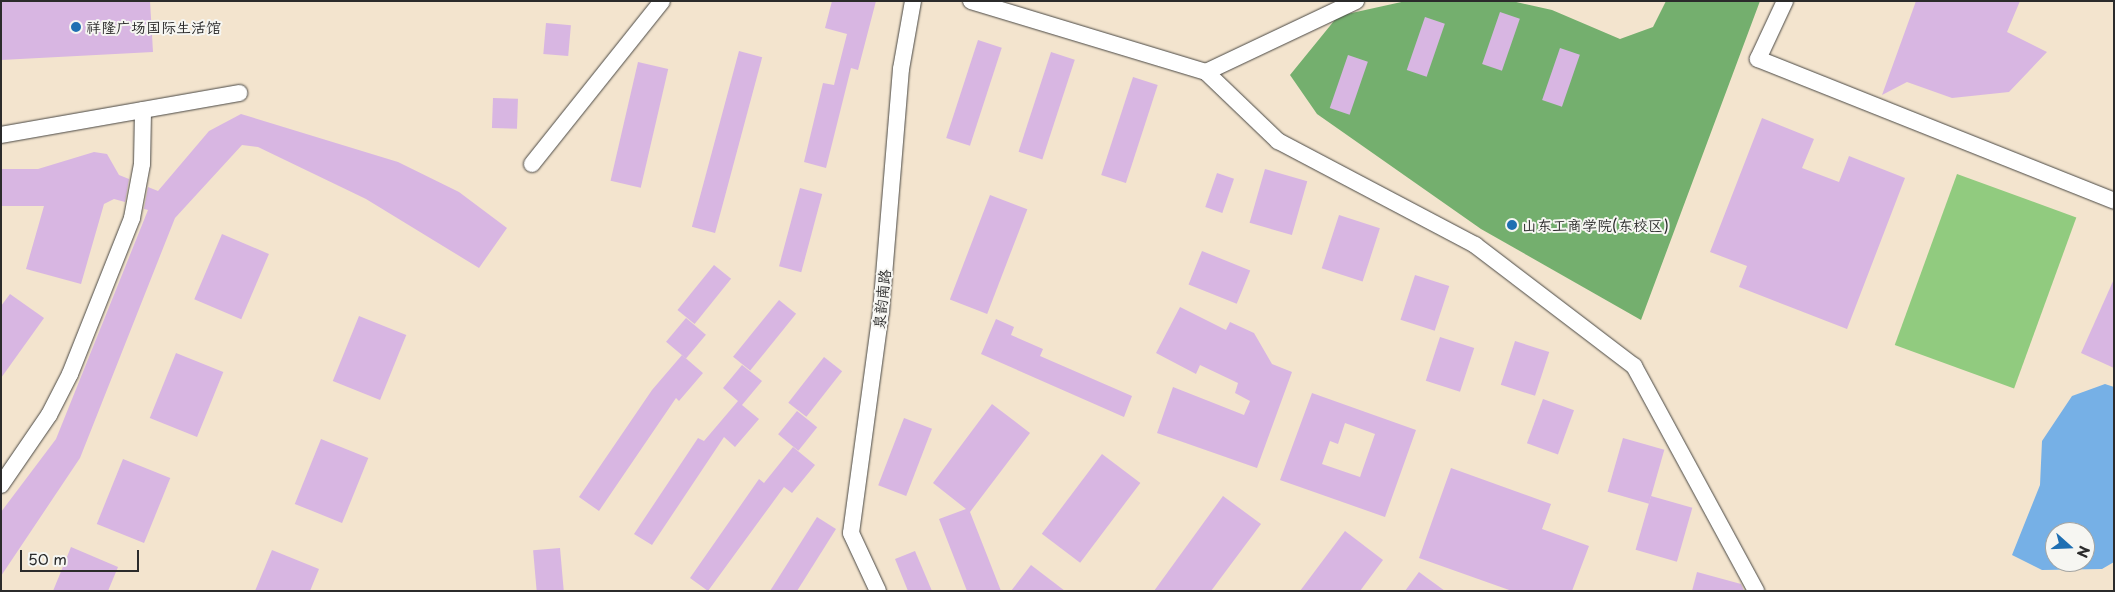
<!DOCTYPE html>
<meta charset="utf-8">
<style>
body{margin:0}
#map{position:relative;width:2115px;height:592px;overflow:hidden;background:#f3e4ce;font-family:"Playpen Sans","LXGW WenKai TC",sans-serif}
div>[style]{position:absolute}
.green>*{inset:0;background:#91cb7f;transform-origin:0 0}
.forest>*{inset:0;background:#74af6e}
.water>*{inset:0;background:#76b0e6}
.building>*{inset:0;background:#d8b6e2;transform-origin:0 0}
.roads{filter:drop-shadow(0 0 1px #494743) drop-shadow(0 0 1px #494743)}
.minor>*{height:16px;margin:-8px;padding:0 8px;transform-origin:8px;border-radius:8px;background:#fff}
.dots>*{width:14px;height:14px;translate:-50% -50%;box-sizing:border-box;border:2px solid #f6f6f2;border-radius:50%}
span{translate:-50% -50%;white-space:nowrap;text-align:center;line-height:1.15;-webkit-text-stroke:4px #f6f6f2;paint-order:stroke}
.poi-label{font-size:15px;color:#2b2b2b}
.left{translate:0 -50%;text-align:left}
.street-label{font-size:15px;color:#2b2b2b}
.frame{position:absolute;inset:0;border:2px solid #2b2b2b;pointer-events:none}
.north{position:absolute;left:2045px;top:522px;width:50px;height:50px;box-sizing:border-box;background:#f6f6f2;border:1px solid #a5a5a2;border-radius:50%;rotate:110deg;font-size:14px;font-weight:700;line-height:20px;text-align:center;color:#2b2b2b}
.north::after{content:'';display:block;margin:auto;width:18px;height:22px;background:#1f6fb2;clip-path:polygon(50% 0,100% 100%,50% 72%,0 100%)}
.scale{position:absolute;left:20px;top:550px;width:119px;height:22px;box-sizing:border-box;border:2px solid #2b2b2b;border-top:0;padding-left:6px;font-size:15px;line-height:18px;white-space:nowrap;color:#2b2b2b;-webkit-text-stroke:4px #f6f6f2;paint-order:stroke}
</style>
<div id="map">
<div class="green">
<div style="left:1957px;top:174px;width:127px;height:182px;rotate:20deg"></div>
</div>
<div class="forest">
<div style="clip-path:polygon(1406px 1px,1512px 1px,1552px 10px,1620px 39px,1653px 27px,1666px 1px,1760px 1px,1641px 320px,1481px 229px,1317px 114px,1290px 75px,1338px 16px)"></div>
</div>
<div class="water">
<div style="clip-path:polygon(evenodd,2105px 384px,2114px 387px,2114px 562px,2102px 569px,2042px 570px,2012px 555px,2040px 485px,2042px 441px,2072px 396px,2105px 384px,2055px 532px,2085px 532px,2085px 562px,2055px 562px,2055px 532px)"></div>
</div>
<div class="building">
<div style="clip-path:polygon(1px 1px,150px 1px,153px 52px,1px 60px)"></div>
<div style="clip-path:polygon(832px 1px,876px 1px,858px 70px,851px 68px,826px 168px,804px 162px,823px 83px,834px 85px,847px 34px,825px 28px)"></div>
<div style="clip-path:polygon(1916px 1px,2020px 1px,2007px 32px,2047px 52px,2009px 92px,1952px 98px,1907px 82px,1882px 95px)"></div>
<div style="left:1500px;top:12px;width:21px;height:55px;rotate:19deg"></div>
<div style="left:1425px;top:17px;width:21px;height:56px;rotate:19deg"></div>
<div style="left:546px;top:23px;width:25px;height:31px;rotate:5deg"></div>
<div style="left:978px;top:40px;width:25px;height:103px;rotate:18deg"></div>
<div style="left:1560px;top:48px;width:21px;height:55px;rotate:19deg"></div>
<div style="left:739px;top:51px;width:24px;height:182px;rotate:15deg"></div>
<div style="left:1051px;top:52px;width:25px;height:105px;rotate:18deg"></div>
<div style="left:1348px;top:55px;width:21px;height:56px;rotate:19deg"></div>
<div style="left:638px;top:62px;width:31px;height:122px;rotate:13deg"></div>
<div style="left:1133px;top:77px;width:26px;height:103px;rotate:18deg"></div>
<div style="left:493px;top:98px;width:25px;height:30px;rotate:2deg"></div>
<div style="clip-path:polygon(241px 114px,398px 162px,459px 192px,507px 228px,479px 268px,366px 199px,258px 147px,242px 145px,175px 218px,80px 458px,1px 576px,1px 512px,56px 439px,148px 210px,144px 209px,148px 187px,158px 191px,209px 131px)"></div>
<div style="clip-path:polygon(1762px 118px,1814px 139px,1802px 168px,1839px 182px,1849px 156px,1905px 178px,1847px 329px,1739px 287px,1747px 266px,1710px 252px)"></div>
<div style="clip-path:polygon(94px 152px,107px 154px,119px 175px,129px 179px,125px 202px,114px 199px,104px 204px,81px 284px,26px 269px,44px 206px,1px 206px,1px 169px,38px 169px)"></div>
<div style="left:1265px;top:169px;width:44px;height:56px;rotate:16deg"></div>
<div style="left:1217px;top:173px;width:18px;height:36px;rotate:19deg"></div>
<div style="left:800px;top:188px;width:23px;height:81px;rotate:15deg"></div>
<div style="left:990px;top:195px;width:40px;height:112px;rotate:21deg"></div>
<div style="left:1339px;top:215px;width:43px;height:56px;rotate:18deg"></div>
<div style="left:222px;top:234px;width:51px;height:71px;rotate:23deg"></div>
<div style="left:1202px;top:251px;width:52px;height:36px;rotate:22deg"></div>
<div style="left:714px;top:265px;width:22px;height:58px;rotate:39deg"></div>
<div style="left:1415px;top:275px;width:36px;height:47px;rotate:18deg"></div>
<div style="clip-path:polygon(2114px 279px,2114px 368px,2081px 353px)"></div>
<div style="clip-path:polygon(10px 294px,44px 318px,1px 378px,1px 306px)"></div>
<div style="left:779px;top:300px;width:22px;height:73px;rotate:39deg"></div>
<div style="clip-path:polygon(1180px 307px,1226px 330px,1230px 322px,1254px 333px,1272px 364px,1292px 372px,1257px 468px,1157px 433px,1173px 387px,1244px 415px,1250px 401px,1235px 393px,1238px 383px,1200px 365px,1196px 374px,1156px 353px)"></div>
<div style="left:359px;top:316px;width:51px;height:70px;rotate:22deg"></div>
<div style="left:686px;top:318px;width:26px;height:31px;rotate:40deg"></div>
<div style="clip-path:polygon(996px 319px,1014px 327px,1011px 335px,1043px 349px,1040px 356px,1132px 396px,1124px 417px,981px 354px)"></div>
<div style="left:1440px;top:337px;width:36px;height:46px;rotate:18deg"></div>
<div style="left:1515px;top:341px;width:36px;height:46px;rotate:18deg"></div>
<div style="left:176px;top:353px;width:51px;height:70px;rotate:22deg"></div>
<div style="clip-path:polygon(682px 355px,703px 373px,679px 401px,676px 398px,599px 511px,579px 497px,652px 390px)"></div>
<div style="left:824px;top:357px;width:23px;height:58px;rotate:38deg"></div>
<div style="clip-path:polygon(742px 365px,762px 381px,742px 405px,759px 419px,735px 447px,724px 437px,652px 545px,634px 534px,698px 438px,704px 441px,738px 401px,723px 388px)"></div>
<div style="clip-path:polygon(evenodd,1312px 393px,1416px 430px,1385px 517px,1280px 480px,1312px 393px,1345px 423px,1375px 434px,1360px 477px,1322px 464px,1330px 441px,1338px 444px,1345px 423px)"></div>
<div style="left:1543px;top:399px;width:33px;height:47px;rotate:20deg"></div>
<div style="clip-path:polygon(992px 404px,1030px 433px,970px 512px,1001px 591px,967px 591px,939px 519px,966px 509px,933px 483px)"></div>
<div style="left:797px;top:411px;width:26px;height:30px;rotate:39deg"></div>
<div style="left:904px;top:418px;width:30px;height:72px;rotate:21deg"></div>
<div style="left:1623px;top:438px;width:43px;height:56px;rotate:16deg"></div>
<div style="left:321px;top:439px;width:51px;height:70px;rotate:22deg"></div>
<div style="clip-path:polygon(793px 447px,815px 465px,792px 493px,784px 487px,708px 591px,690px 578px,759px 479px,764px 483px)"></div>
<div style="left:1102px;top:454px;width:48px;height:100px;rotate:37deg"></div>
<div style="left:123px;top:459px;width:51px;height:70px;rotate:22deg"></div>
<div style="clip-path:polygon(1451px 468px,1551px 504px,1542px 529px,1589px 546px,1572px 591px,1512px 591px,1419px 558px)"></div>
<div style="clip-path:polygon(1223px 496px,1261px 524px,1211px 591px,1154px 591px)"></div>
<div style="left:1651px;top:496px;width:43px;height:56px;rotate:16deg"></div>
<div style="clip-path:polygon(817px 517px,836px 529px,797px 591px,770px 591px)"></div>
<div style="clip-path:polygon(1345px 531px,1383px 560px,1360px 591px,1300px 591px)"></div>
<div style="clip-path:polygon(71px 547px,118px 567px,108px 591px,53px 591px)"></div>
<div style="left:560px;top:548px;width:43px;height:27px;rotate:85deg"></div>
<div style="clip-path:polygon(272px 550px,319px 569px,310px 591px,255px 591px)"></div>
<div style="clip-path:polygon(915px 551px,932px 591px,908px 591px,895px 559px)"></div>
<div style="clip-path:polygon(1031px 565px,1065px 591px,1011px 591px)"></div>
<div style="clip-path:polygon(1419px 572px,1445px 591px,1405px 591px)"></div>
<div style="clip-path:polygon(1697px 572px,1741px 584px,1744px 591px,1692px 591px)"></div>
</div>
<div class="roads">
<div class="minor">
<div style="left:971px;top:1px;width:245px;rotate:16.8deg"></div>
<div style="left:1206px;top:72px;width:166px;rotate:-25.3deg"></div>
<div style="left:1785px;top:1px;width:64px;rotate:115deg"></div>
<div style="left:1758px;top:59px;width:383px;rotate:21.7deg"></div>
<div style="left:1206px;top:72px;width:100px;rotate:43.8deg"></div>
<div style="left:1278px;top:141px;width:223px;rotate:27.8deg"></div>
<div style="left:1475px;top:245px;width:200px;rotate:37.3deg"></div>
<div style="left:1634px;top:366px;width:256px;rotate:61.5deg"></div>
<div style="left:1px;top:135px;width:242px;rotate:-10deg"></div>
<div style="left:532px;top:164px;width:208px;rotate:-51.4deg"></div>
<div style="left:1px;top:485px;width:85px;rotate:-55.6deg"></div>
<div style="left:49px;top:415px;width:46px;rotate:-62.9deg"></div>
<div style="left:70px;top:374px;width:168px;rotate:-68.3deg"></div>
<div style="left:132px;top:218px;width:55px;rotate:-79.5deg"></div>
<div style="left:142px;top:164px;width:54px;rotate:-88.9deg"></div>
<div style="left:878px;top:591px;width:64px;rotate:-115deg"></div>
<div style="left:851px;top:533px;width:223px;rotate:-82.3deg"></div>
<div style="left:881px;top:312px;width:244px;rotate:-85.3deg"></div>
<div style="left:901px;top:69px;width:69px;rotate:-80deg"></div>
</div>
</div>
<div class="dots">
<div style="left:76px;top:27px;background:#1f6fb2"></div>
<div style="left:1512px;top:225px;background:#1f6fb2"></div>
</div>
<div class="poi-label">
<span class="left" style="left:86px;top:27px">祥隆广场国际生活馆</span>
<span class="left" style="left:1522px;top:225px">山东工商学院(东校区)</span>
</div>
<div class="street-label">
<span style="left:881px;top:299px;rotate:-84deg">泉韵南路</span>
</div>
<div class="frame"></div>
<div class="north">N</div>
<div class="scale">50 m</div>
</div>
